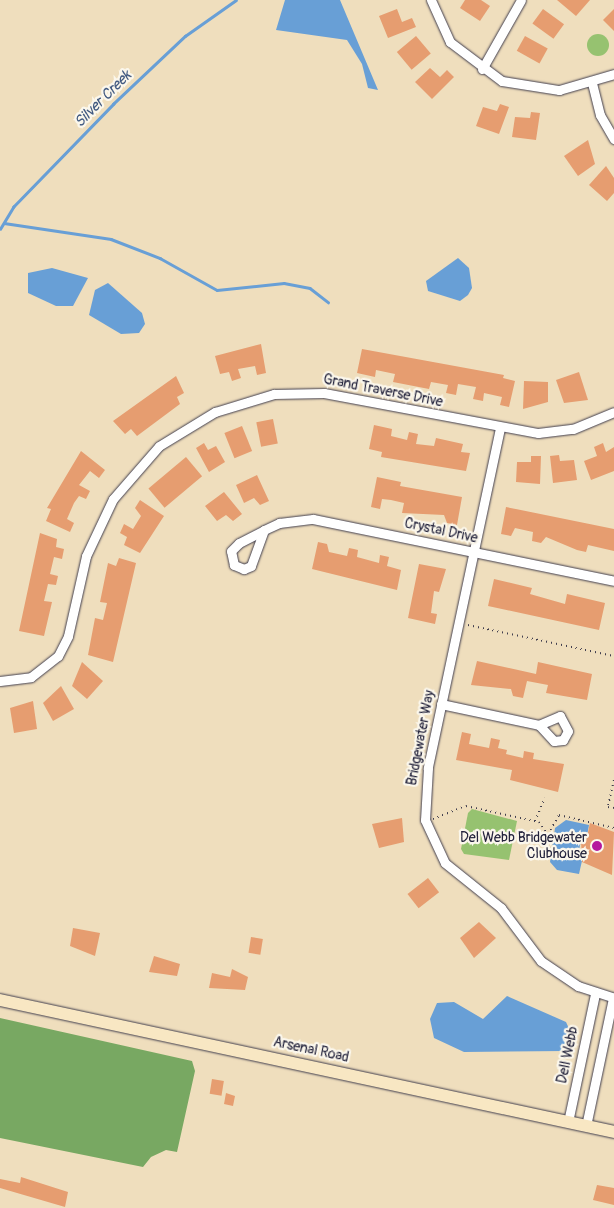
<!DOCTYPE html>
<style>
body{margin:0}
#map{position:relative;width:614px;height:1208px;overflow:hidden;background:#efdebd;font-family:Pangolin,sans-serif}
div>[style]{position:absolute}
.green>*{inset:0;background:#96c270}
.round{border-radius:50%}
.forest>*{inset:0;background:#78a862}
.water>*{inset:0;background:#689fd6}
.stream>*{height:2.5px;margin:-1.25px;padding:0 1.25px;transform-origin:1.25px;border-radius:1.25px;background:#689fd6}
.building>*{inset:0;background:#e69d70;transform-origin:0 0}
.path>*{height:2px;margin-top:-1px;transform-origin:0;background:repeating-linear-gradient(90deg,#413e4e 0 1px,transparent 0 5px)}
.roads{filter:drop-shadow(0 0 1px #413e4e) drop-shadow(0 0 1px #413e4e)}
.street>*{height:9px;margin:-4.5px;padding:0 4.5px;transform-origin:4.5px;border-radius:4.5px;background:#fff}
.secondary>*{height:12px;margin:-6px;padding:0 6px;transform-origin:6px;border-radius:6px;background:#f8e7c3}
.dots>*{width:14px;height:14px;translate:-50% -50%;box-sizing:border-box;border:2px solid #fbf7ec;border-radius:50%}
span{translate:-50% -50%;white-space:nowrap;text-align:center;line-height:1.15;-webkit-text-stroke:4.5px #fbf7ec;paint-order:stroke}
.street-label{font-size:14px;color:#22223b}
.poi-label{font-size:14px;color:#22223b}
.right{translate:-100% -50%;text-align:right}
.water-label{font-size:15px;color:#425a81;font-style:italic}
</style>
<div id="map">
<div class="green">
<div class="round" style="left:587px;top:34px;width:22px;height:22px"></div>
<div style="clip-path:polygon(472px 809px,517px 821px,509px 860px,464px 854px,461px 849px,468px 813px)"></div>
</div>
<div class="forest">
<div style="clip-path:polygon(0 1018px,192px 1061px,195px 1071px,177px 1152px,166px 1150px,151px 1157px,143px 1167px,0 1138px)"></div>
</div>
<div class="water">
<div style="clip-path:polygon(285px 0,340px 0,378px 90px,368px 88px,362px 64px,347px 40px,276px 30px)"></div>
<div style="clip-path:polygon(458px 258px,469px 268px,472px 288px,468px 295px,460px 301px,428px 291px,426px 281px)"></div>
<div style="clip-path:polygon(52px 268px,88px 278px,73px 306px,56px 306px,28px 293px,28px 273px)"></div>
<div style="clip-path:polygon(108px 283px,142px 313px,145px 324px,139px 333px,121px 334px,89px 315px,95px 290px)"></div>
<div style="clip-path:polygon(566px 820px,589px 825px,586px 841px,581px 841px,579px 850px,584px 852px,579px 874px,557px 870px,550px 862px,555px 828px)"></div>
<div style="clip-path:polygon(507px 996px,566px 1022px,571px 1033px,565px 1051px,464px 1052px,434px 1038px,430px 1019px,437px 1003px,454px 1002px,483px 1019px)"></div>
</div>
<div class="stream">
<div style="left:4px;top:223px;width:108px;rotate:8.5deg"></div>
<div style="left:111px;top:239px;width:53px;rotate:21.2deg"></div>
<div style="left:160px;top:258px;width:65px;rotate:29.3deg"></div>
<div style="left:217px;top:290px;width:67px;rotate:-6deg"></div>
<div style="left:284px;top:283px;width:26px;rotate:11deg"></div>
<div style="left:310px;top:288px;width:23px;rotate:38deg"></div>
<div style="left:0;top:229px;width:26px;rotate:-59deg"></div>
<div style="left:13px;top:207px;width:144px;rotate:-45.8deg"></div>
<div style="left:113px;top:104px;width:99px;rotate:-43.4deg"></div>
<div style="left:185px;top:36px;width:62px;rotate:-35.2deg"></div>
</div>
<div class="building">
<div style="clip-path:polygon(465px 0,481px 0,490px 6px,480px 21px,460px 8px)"></div>
<div style="clip-path:polygon(557px 0,590px 0,576px 16px)"></div>
<div style="clip-path:polygon(397px 9px,402px 22px,412px 18px,416px 27px,388px 38px,379px 16px)"></div>
<div style="left:543px;top:9px;width:26px;height:18px;rotate:36deg"></div>
<div style="clip-path:polygon(614px 9px,614px 31px,603px 20px)"></div>
<div style="left:416px;top:36px;width:23px;height:25px;rotate:50deg"></div>
<div style="left:525px;top:36px;width:26px;height:17px;rotate:29deg"></div>
<div style="clip-path:polygon(430px 68px,440px 77px,447px 70px,454px 77px,432px 99px,415px 82px)"></div>
<div style="clip-path:polygon(500px 104px,509px 107px,499px 134px,476px 126px,483px 107px,497px 111px)"></div>
<div style="clip-path:polygon(531px 112px,540px 113px,536px 140px,512px 137px,515px 117px,530px 118px)"></div>
<div style="clip-path:polygon(588px 140px,595px 164px,578px 176px,564px 156px)"></div>
<div style="clip-path:polygon(606px 166px,614px 178px,614px 193px,607px 201px,589px 185px)"></div>
<div style="clip-path:polygon(261px 344px,266px 373px,257px 375px,255px 366px,238px 369px,241px 378px,232px 381px,229px 372px,220px 374px,215px 356px)"></div>
<div style="clip-path:polygon(362px 349px,504px 375px,503px 378px,515px 381px,509px 407px,500px 405px,502px 397px,484px 393px,483px 401px,473px 399px,476px 387px,458px 384px,456px 395px,446px 393px,448px 385px,431px 382px,429px 389px,393px 382px,395px 374px,376px 370px,375px 377px,357px 373px)"></div>
<div style="clip-path:polygon(579px 372px,588px 400px,564px 403px,556px 380px)"></div>
<div style="clip-path:polygon(176px 376px,184px 393px,177px 397px,180px 404px,137px 436px,131px 429px,125px 434px,113px 421px)"></div>
<div style="clip-path:polygon(524px 381px,548px 382px,548px 402px,523px 409px)"></div>
<div style="left:273px;top:419px;width:25px;height:17px;rotate:79deg"></div>
<div style="clip-path:polygon(374px 425px,392px 429px,391px 436px,407px 440px,409px 432px,418px 434px,416px 444px,434px 446px,436px 438px,463px 444px,461px 452px,470px 453px,466px 471px,381px 457px,382px 452px,369px 449px)"></div>
<div style="left:242px;top:426px;width:27px;height:19px;rotate:68deg"></div>
<div style="clip-path:polygon(204px 443px,208px 450px,216px 446px,225px 462px,209px 472px,196px 448px)"></div>
<div style="clip-path:polygon(603px 443px,606px 452px,614px 447px,614px 471px,591px 480px,584px 461px,597px 456px,594px 447px)"></div>
<div style="clip-path:polygon(81px 451px,105px 470px,99px 478px,90px 471px,79px 485px,90px 491px,86px 499px,79px 496px,74px 503px,67px 519px,74px 523px,70px 532px,46px 521px,51px 509px,47px 508px)"></div>
<div style="clip-path:polygon(559px 455px,560px 461px,574px 460px,577px 480px,553px 483px,550px 456px)"></div>
<div style="clip-path:polygon(531px 456px,541px 456px,540px 484px,516px 482px,517px 462px,531px 462px)"></div>
<div style="left:186px;top:457px;width:25px;height:49px;rotate:50deg"></div>
<div style="clip-path:polygon(257px 475px,269px 501px,260px 505px,254px 498px,244px 503px,236px 485px)"></div>
<div style="clip-path:polygon(377px 477px,401px 482px,400px 486px,462px 497px,457px 525px,447px 523px,444px 515px,402px 513px,404px 503px,391px 500px,382px 499px,380px 509px,371px 507px)"></div>
<div style="clip-path:polygon(224px 492px,242px 514px,233px 521px,226px 515px,217px 521px,205px 506px)"></div>
<div style="clip-path:polygon(140px 500px,164px 516px,140px 553px,124px 545px,127px 537px,120px 533px,124px 524px,133px 529px,141px 516px,135px 508px)"></div>
<div style="clip-path:polygon(506px 507px,614px 529px,614px 551px,588px 545px,586px 552px,577px 550px,546px 537px,541px 543px,532px 541px,533px 532px,515px 528px,511px 536px,501px 534px)"></div>
<div style="clip-path:polygon(40px 533px,57px 539px,56px 547px,64px 549px,62px 559px,54px 557px,50px 574px,58px 576px,56px 585px,48px 584px,44px 601px,52px 602px,44px 636px,19px 631px)"></div>
<div style="clip-path:polygon(318px 542px,327px 544px,329px 552px,347px 556px,349px 548px,354px 549px,358px 550px,357px 557px,379px 563px,380px 555px,389px 557px,387px 566px,401px 570px,397px 590px,312px 569px)"></div>
<div style="clip-path:polygon(119px 558px,136px 563px,113px 662px,88px 655px,95px 618px,103px 620px,107px 603px,100px 602px,108px 563px,116px 566px)"></div>
<div style="clip-path:polygon(419px 564px,446px 569px,439px 592px,434px 591px,431px 613px,437px 614px,435px 624px,408px 618px)"></div>
<div style="clip-path:polygon(494px 579px,532px 588px,530px 594px,565px 604px,567px 594px,605px 603px,599px 630px,488px 606px)"></div>
<div style="clip-path:polygon(477px 661px,536px 674px,538px 662px,592px 674px,587px 700px,546px 693px,548px 685px,527px 681px,523px 698px,513px 696px,511px 689px,471px 685px)"></div>
<div style="clip-path:polygon(82px 662px,103px 681px,87px 699px,72px 686px)"></div>
<div style="clip-path:polygon(61px 686px,74px 709px,53px 721px,43px 703px)"></div>
<div style="clip-path:polygon(33px 701px,37px 729px,14px 733px,10px 708px)"></div>
<div style="clip-path:polygon(462px 732px,471px 734px,469px 744px,489px 748px,491px 738px,500px 740px,498px 748px,507px 750px,506px 754px,523px 758px,524px 751px,534px 753px,533px 759px,564px 764px,558px 792px,510px 780px,512px 770px,456px 760px)"></div>
<div style="clip-path:polygon(402px 818px,404px 842px,379px 848px,372px 824px)"></div>
<div style="clip-path:polygon(590px 823px,614px 832px,612px 875px,582px 862px,581px 840px,586px 841px)"></div>
<div style="left:428px;top:878px;width:18px;height:26px;rotate:52deg"></div>
<div style="clip-path:polygon(479px 922px,496px 938px,474px 958px,460px 938px)"></div>
<div style="clip-path:polygon(73px 928px,100px 933px,95px 956px,70px 946px)"></div>
<div style="left:251px;top:937px;width:12px;height:16px;rotate:9deg"></div>
<div style="clip-path:polygon(154px 956px,180px 964px,177px 976px,149px 972px)"></div>
<div style="clip-path:polygon(232px 969px,248px 977px,245px 990px,209px 988px,212px 973px,230px 977px)"></div>
<div style="left:212px;top:1079px;width:12px;height:15px;rotate:9deg"></div>
<div style="clip-path:polygon(226px 1093px,235px 1096px,233px 1106px,224px 1104px)"></div>
<div style="clip-path:polygon(21px 1177px,68px 1192px,65px 1207px,0 1188px,0 1179px,20px 1183px)"></div>
<div style="clip-path:polygon(597px 1185px,614px 1188px,614px 1205px,593px 1200px)"></div>
</div>
<div class="path">
<div style="left:468px;top:625px;width:149px;rotate:12deg"></div>
<div style="left:614px;top:780px;width:28px;rotate:103deg"></div>
<div style="left:608px;top:807px;width:6px;rotate:9deg"></div>
<div style="left:433px;top:819px;width:35px;rotate:-22deg"></div>
<div style="left:466px;top:806px;width:75px;rotate:12.4deg"></div>
<div style="left:539px;top:822px;width:15px;rotate:53deg"></div>
<div style="left:548px;top:834px;width:22px;rotate:-60deg"></div>
<div style="left:559px;top:815px;width:57px;rotate:13.3deg"></div>
<div style="left:535px;top:821px;width:25px;rotate:-67deg"></div>
<div style="left:542px;top:836px;width:6px;rotate:-18deg"></div>
</div>
<div class="roads">
<div class="street">
<div style="left:431px;top:0;width:46px;rotate:65.7deg"></div>
<div style="left:450px;top:42px;width:65px;rotate:36.9deg"></div>
<div style="left:502px;top:81px;width:58px;rotate:9deg"></div>
<div style="left:559px;top:90px;width:57px;rotate:-16.2deg"></div>
<div style="left:482px;top:69px;width:79px;rotate:-60.5deg"></div>
<div style="left:592px;top:83px;width:33px;rotate:76deg"></div>
<div style="left:600px;top:115px;width:28px;rotate:60deg"></div>
<div style="left:500px;top:428px;width:348px;rotate:102deg"></div>
<div style="left:428px;top:768px;width:52px;rotate:93.3deg"></div>
<div style="left:425px;top:820px;width:47px;rotate:65.1deg"></div>
<div style="left:445px;top:863px;width:72px;rotate:38.8deg"></div>
<div style="left:501px;top:908px;width:66px;rotate:53deg"></div>
<div style="left:541px;top:961px;width:45px;rotate:34deg"></div>
<div style="left:578px;top:986px;width:38px;rotate:18deg"></div>
<div style="left:264px;top:530px;width:38px;rotate:110deg"></div>
<div style="left:251px;top:566px;width:8px;rotate:157deg"></div>
<div style="left:244px;top:569px;width:11px;rotate:-158deg"></div>
<div style="left:234px;top:565px;width:14px;rotate:-102deg"></div>
<div style="left:231px;top:551px;width:11px;rotate:-45deg"></div>
<div style="left:239px;top:543px;width:28px;rotate:-27deg"></div>
<div style="left:264px;top:530px;width:17px;rotate:-25deg"></div>
<div style="left:279px;top:523px;width:34px;rotate:-7deg"></div>
<div style="left:313px;top:519px;width:307px;rotate:11.6deg"></div>
<div style="left:0;top:681px;width:31px;rotate:-7deg"></div>
<div style="left:31px;top:677px;width:34px;rotate:-38deg"></div>
<div style="left:58px;top:656px;width:22px;rotate:-63deg"></div>
<div style="left:68px;top:636px;width:82px;rotate:-77.3deg"></div>
<div style="left:86px;top:556px;width:63px;rotate:-64.7deg"></div>
<div style="left:113px;top:499px;width:70px;rotate:-49deg"></div>
<div style="left:159px;top:446px;width:66px;rotate:-31.3deg"></div>
<div style="left:215px;top:412px;width:62px;rotate:-17deg"></div>
<div style="left:274px;top:394px;width:50px;rotate:-1.1deg"></div>
<div style="left:324px;top:393px;width:218px;rotate:10.6deg"></div>
<div style="left:538px;top:433px;width:35px;rotate:-7deg"></div>
<div style="left:573px;top:429px;width:44px;rotate:-22.5deg"></div>
<div style="left:441px;top:704px;width:100px;rotate:12.1deg"></div>
<div style="left:539px;top:725px;width:22px;rotate:47deg"></div>
<div style="left:554px;top:741px;width:9px;rotate:-6deg"></div>
<div style="left:563px;top:740px;width:10px;rotate:-61deg"></div>
<div style="left:568px;top:731px;width:17px;rotate:-118deg"></div>
<div style="left:560px;top:716px;width:23px;rotate:157deg"></div>
<div style="left:568px;top:1122px;width:131px;rotate:-78.1deg"></div>
<div style="left:586px;top:1126px;width:131px;rotate:-78.1deg"></div>
</div>
<div class="secondary">
<div style="left:0;top:1000px;width:628px;rotate:12.13deg"></div>
</div>
</div>
<div class="dots">
<div style="left:597px;top:846px;background:#b5179e"></div>
</div>
<div class="street-label">
<span style="left:383px;top:391px;rotate:11deg">Grand Traverse Drive</span>
<span style="left:441px;top:531px;rotate:12deg">Crystal Drive</span>
<span style="left:421px;top:738px;rotate:-79deg">Bridgewater Way</span>
<span style="left:311px;top:1050px;rotate:12deg">Arsenal Road</span>
<span style="left:568px;top:1055px;rotate:-78deg">Dell Webb</span>
</div>
<div class="poi-label">
<span class="right" style="left:587px;top:846px">Del Webb Bridgewater<br>Clubhouse</span>
</div>
<div class="water-label">
<span style="left:103px;top:99px;rotate:-45deg">Silver Creek</span>
</div>
</div>
